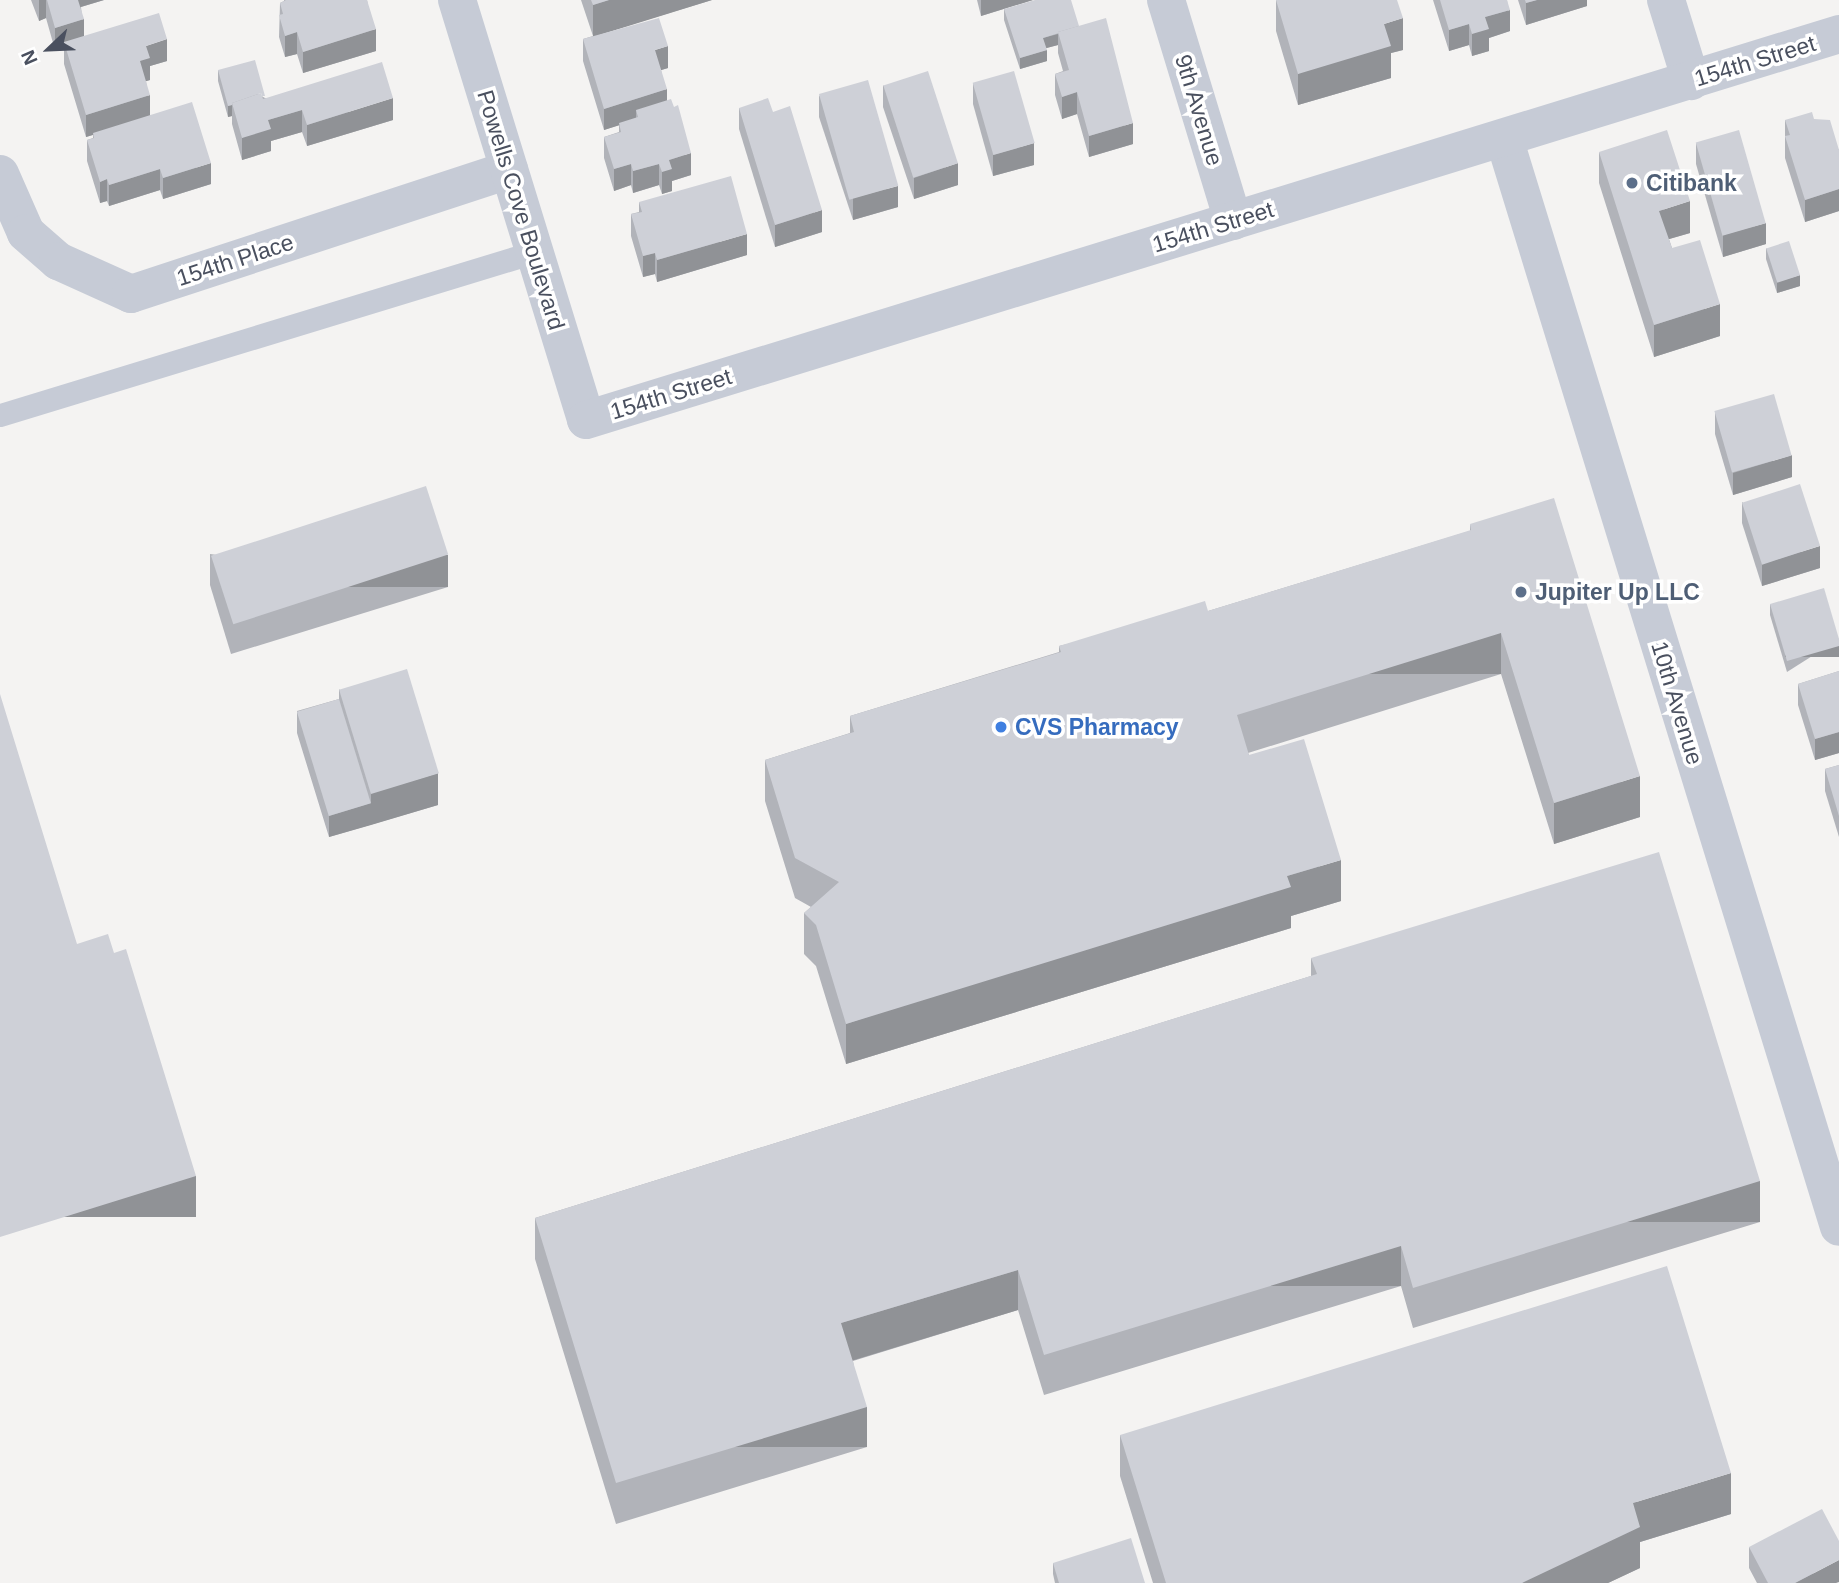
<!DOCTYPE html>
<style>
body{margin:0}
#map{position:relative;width:1839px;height:1583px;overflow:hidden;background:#f4f3f2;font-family:Helvetica,sans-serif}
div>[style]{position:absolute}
.service>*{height:23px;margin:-11.5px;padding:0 11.5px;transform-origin:11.5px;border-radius:11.5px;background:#c6cbd6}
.minor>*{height:38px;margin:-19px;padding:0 19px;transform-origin:19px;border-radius:19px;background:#c6cbd6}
.tertiary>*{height:38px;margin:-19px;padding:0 19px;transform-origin:19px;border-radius:19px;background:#c6cbd6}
.wall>*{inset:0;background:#b1b3b9}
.shaded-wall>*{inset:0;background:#909296;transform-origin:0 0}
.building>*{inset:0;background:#ced0d7;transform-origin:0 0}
.dots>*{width:19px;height:19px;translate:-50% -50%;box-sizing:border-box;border:4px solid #fff;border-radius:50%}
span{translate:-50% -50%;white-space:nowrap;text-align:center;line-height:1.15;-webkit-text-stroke:7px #fff;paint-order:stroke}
.street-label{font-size:23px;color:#4a505f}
.service-label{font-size:23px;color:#4e5e75;font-weight:700}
.left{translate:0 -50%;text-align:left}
.shop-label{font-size:23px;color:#366cbe;font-weight:700}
.north{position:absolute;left:14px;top:14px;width:70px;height:70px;-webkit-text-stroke:5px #fff;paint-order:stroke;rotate:247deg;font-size:19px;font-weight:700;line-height:28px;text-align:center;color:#4a505f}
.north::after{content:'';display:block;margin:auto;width:24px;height:32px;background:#4a505f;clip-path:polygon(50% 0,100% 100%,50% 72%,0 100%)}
</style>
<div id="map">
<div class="service">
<div style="left:0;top:415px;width:558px;rotate:-16.97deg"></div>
</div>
<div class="minor">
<div style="left:1166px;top:0;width:231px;rotate:73.1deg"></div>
<div style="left:1666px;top:0;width:85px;rotate:72.8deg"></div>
<div style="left:1504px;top:138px;width:1139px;rotate:72.9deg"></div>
<div style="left:0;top:174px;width:64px;rotate:66.2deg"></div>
<div style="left:26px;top:233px;width:43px;rotate:41.2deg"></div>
<div style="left:58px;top:261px;width:80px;rotate:24.3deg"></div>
<div style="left:131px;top:294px;width:398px;rotate:-18.2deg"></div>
</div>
<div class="tertiary">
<div style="left:457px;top:0;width:439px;rotate:72.9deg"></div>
<div style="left:586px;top:420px;width:1311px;rotate:-17.12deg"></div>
</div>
<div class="wall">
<div style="clip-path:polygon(31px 0,104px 0,81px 7px,84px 36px,167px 61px,150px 66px,150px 80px,146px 81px,150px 115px,211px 184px,163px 199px,160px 190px,109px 206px,107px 201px,100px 203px,87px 161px,87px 140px,93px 138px,93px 135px,86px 137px,64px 64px,64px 47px,55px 50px,46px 18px,39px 21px)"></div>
<div style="clip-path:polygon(284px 0,367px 0,376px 51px,303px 73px,297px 54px,285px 57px,279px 37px,280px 3px,284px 1px)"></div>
<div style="clip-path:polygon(581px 0,712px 0,597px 35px,668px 68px,661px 70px,667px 101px,691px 175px,672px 181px,672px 191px,662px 194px,659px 185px,633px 193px,631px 185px,614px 191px,604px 158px,604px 137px,619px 132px,619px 125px,604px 130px,583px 61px,583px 39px,593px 36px)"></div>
<div style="clip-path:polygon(977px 0,1033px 0,981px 16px)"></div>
<div style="clip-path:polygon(1276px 0,1403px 50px,1391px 53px,1391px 78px,1298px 105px,1276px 31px)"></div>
<div style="clip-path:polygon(1433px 0,1507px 0,1510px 31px,1489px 38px,1489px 51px,1472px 56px,1469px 45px,1449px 51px)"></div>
<div style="clip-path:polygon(1518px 0,1587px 0,1587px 6px,1526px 25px)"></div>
<div style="clip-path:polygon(1004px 9px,1079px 26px,1133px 144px,1089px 157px,1077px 114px,1062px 119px,1055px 95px,1055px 74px,1063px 71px,1058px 53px,1058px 45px,1046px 48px,1047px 61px,1020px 69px,1004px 20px)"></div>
<div style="clip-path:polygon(218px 70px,265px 98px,393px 120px,307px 146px,302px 132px,271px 141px,271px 151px,242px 160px,232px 124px,232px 116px,228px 117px,218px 81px)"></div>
<div style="clip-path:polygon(973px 83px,1034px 165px,993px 176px,973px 104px)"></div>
<div style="clip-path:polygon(883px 85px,958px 185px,914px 199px,883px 107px)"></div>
<div style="clip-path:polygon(819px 95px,898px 207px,853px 220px,819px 117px)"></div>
<div style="clip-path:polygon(739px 108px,773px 112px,822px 232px,775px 247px,739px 129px)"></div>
<div style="clip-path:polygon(1814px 119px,1839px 150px,1839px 211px,1805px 222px,1785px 158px,1785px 120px)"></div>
<div style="clip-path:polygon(1696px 143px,1766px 244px,1723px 257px,1696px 164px)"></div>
<div style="clip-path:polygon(1599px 152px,1690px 233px,1669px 239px,1672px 248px,1720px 336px,1654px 357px,1599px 183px)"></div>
<div style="clip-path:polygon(639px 202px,747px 255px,657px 282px,655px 274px,643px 277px,631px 236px,631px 214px,639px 212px)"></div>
<div style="clip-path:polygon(1766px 248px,1800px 286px,1777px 293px,1766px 259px)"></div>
<div style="clip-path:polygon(1715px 412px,1792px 477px,1733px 495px,1715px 434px)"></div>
<div style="clip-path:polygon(1742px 502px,1820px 568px,1762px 586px,1742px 523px)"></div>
<div style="clip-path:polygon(1470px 524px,1640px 817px,1554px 844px,1501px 674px,1248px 753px,1341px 901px,1291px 916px,1291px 928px,846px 1064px,816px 966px,804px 954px,804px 913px,811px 907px,795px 898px,765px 801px,765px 760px,850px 733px,850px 716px,1059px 652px,1059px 646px,1208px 611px,1470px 531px)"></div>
<div style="clip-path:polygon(210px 554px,448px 587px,231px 654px,210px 585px)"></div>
<div style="clip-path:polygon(1770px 604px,1839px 639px,1787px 672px,1770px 615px)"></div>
<div style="clip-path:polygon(1839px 671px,1839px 753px,1815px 760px,1798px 705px,1798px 684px)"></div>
<div style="clip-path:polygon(339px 689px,438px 805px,329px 837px,297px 733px,297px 711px,339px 699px)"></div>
<div style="clip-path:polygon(1839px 765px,1839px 837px,1825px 791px,1825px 769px)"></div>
<div style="clip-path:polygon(1311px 958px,1760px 1222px,1413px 1328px,1401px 1286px,1044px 1395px,1018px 1310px,853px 1361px,867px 1447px,616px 1524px,535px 1259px,535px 1218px,1311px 976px)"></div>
<div style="clip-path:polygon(1120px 1435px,1731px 1514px,1640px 1542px,1640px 1568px,1608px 1583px,1153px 1583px,1120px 1476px)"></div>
<div style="clip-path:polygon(1749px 1547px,1836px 1583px,1757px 1583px,1749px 1568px)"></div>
<div style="clip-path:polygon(1053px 1563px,1145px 1583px,1055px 1583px,1053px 1574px)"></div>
</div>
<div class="shaded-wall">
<div style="clip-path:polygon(39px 0,46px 0,46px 18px,39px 21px)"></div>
<div style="clip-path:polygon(74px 0,104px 0,74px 9px)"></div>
<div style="clip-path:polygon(609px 0,712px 0,593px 37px,593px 5px)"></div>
<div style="clip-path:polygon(981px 0,1033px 0,981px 16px)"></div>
<div style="clip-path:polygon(1537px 0,1587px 0,1587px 6px,1526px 25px,1526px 3px)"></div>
<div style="clip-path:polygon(1510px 10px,1510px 31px,1489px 38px,1489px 51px,1472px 56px,1472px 34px,1485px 17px)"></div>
<div style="clip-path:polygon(1403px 18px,1403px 50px,1391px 53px,1391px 78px,1298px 105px,1298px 74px,1384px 24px)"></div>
<div style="clip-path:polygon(84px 19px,84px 41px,64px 42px,64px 47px,55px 50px,55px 28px)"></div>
<div style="clip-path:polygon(1469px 24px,1469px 45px,1449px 51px,1449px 30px)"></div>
<div style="clip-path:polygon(376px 29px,376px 51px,303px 73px,303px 52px)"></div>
<div style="clip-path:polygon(297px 32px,297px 54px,285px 57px,285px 36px)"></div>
<div style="clip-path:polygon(1058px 34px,1058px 45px,1043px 49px,1043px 38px)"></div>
<div style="clip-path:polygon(167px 39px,167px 61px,150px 66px,150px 80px,140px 83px,140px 61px,146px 46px)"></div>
<div style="clip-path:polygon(668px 46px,668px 68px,655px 72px,655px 50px)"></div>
<div style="clip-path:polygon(1047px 50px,1047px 61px,1020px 69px,1020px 58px)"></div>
<div style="clip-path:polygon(667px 89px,667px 110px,636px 110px,636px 120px,604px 130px,604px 109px)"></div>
<div style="clip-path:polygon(1077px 92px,1077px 114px,1062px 119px,1062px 97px)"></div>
<div style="clip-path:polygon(150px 95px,150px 117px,86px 137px,86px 115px)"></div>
<div style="clip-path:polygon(393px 98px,393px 120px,307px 146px,307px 125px)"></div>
<div style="clip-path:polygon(232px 105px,232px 116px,228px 117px,228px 106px)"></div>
<div style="clip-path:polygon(302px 110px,302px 132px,271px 141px,271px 151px,242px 160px,242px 138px,268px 120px)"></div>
<div style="clip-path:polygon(1133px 123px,1133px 144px,1089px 157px,1089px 136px)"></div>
<div style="clip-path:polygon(1034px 143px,1034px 165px,993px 176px,993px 155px)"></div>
<div style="clip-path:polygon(691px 153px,691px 175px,672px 181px,672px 191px,662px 194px,662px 172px,669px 160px)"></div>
<div style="clip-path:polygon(211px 163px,211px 184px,163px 199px,163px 178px)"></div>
<div style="clip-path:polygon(958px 163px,958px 185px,914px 199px,914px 178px)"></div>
<div style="clip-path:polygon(631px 164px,631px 185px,614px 191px,614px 169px)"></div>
<div style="clip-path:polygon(659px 164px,659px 185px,633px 193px,633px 171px)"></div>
<div style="clip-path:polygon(160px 169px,160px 190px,109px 206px,109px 185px)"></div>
<div style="clip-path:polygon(107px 179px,107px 201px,100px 203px,100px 182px)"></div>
<div style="clip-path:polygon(898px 186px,898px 207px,853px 220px,853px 198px)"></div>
<div style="clip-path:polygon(1839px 189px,1839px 211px,1805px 222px,1805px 200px)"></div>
<div style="clip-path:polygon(1690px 201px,1690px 233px,1659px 242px,1659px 211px)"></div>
<div style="clip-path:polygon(822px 210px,822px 232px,775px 247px,775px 225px)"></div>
<div style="clip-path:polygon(1766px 223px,1766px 244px,1723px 257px,1723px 235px)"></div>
<div style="clip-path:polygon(747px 234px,747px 255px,657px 282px,657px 260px)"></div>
<div style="clip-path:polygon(655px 253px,655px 274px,643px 277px,643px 256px)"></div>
<div style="clip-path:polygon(1800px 275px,1800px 286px,1777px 293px,1777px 282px)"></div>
<div style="clip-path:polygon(1720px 304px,1720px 336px,1654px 357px,1654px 325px)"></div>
<div style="clip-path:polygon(1792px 455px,1792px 477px,1733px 495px,1733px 473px)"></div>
<div style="clip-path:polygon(1820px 546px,1820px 568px,1762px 586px,1762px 564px)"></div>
<div style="left:448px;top:555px;width:32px;height:227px;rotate:90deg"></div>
<div style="left:1501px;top:633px;width:41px;height:276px;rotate:90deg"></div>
<div style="left:1839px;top:646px;width:11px;height:54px;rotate:90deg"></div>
<div style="clip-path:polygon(1839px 732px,1839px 753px,1815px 760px,1815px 739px)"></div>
<div style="clip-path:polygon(438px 773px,438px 805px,371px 825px,371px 793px)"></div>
<div style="clip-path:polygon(1640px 776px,1640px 817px,1554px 844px,1554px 803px)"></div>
<div style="clip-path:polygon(371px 803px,371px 825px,329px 837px,329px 816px)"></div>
<div style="clip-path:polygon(1341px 860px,1341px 901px,1291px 916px,1291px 928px,846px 1064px,846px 1024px,1287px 876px)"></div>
<div style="left:196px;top:1176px;width:41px;height:205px;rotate:90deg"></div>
<div style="left:1760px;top:1181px;width:41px;height:363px;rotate:90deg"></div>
<div style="left:1401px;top:1246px;width:40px;height:373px;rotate:90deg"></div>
<div style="clip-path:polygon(1018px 1270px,1018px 1310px,841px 1364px,841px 1323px)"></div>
<div style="left:867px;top:1407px;width:40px;height:262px;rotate:90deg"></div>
<div style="clip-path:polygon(1731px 1473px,1731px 1514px,1640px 1542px,1640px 1568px,1608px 1583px,1522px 1583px,1633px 1503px)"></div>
<div style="clip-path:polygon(1839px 1560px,1839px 1582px,1836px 1583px,1795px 1583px)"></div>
</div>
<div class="building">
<div style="clip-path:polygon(47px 0,78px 0,84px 19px,55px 28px)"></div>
<div style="clip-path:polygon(286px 0,367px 0,376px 29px,303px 52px,297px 32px,285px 36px,279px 15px,283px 14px,280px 3px)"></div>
<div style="clip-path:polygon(591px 0,609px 0,593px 5px)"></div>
<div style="clip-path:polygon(1035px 0,1071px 0,1079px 26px,1058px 32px,1059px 33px,1043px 38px,1047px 50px,1020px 58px,1004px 9px)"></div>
<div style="clip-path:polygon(1276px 0,1397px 0,1403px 18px,1384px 24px,1391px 46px,1298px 74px)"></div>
<div style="clip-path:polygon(1440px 0,1507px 0,1510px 10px,1485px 17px,1489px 29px,1472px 34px,1469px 24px,1449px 30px)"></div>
<div style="clip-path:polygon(1525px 0,1537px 0,1526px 3px)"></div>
<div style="clip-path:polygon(159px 13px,167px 39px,146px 46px,150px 58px,140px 61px,150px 95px,86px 115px,64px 42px)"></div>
<div style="clip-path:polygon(659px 18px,668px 46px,655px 50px,667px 89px,604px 109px,583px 39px)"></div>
<div style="clip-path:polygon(1106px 18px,1133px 123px,1089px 136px,1077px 92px,1062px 97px,1055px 74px,1069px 70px,1058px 32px)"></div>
<div style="clip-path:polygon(255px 60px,265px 96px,262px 96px,261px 93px,232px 103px,232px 105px,228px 106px,218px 70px)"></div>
<div style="clip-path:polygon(382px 62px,393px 98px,307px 125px,302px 110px,268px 120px,271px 129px,242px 138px,232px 103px,261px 93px,263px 99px)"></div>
<div style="left:928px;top:71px;width:97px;height:47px;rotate:72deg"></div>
<div style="left:1014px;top:71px;width:75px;height:43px;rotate:74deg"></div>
<div style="left:868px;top:80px;width:110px;height:51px;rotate:74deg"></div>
<div style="clip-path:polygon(768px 98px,773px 112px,790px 106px,822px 210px,775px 225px,739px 108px)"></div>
<div style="clip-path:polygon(671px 99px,674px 107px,678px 105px,691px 153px,669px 160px,672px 169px,662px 172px,659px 164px,633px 171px,631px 164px,614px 169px,604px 137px,621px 132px,619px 123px,638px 117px,636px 110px)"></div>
<div style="clip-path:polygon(192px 102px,211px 163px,163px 178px,160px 169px,109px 185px,107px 179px,100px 182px,87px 140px,94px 138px,93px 133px)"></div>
<div style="clip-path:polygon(1812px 112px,1814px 119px,1830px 120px,1839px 150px,1839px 189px,1805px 200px,1785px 136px,1790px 135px,1785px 120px)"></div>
<div style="clip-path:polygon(1667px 130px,1690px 201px,1659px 211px,1672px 248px,1700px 240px,1720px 304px,1654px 325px,1599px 152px)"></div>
<div style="left:1739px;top:130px;width:97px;height:45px;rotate:74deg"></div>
<div style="clip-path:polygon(731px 176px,747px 234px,657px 260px,655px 253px,643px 256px,631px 214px,642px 212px,639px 202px)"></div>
<div style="left:1789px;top:241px;width:36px;height:24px;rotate:72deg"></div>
<div style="left:1774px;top:394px;width:64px;height:62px;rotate:74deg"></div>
<div style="left:1800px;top:484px;width:65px;height:61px;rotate:72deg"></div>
<div style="left:426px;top:486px;width:72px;height:226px;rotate:72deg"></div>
<div style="clip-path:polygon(1554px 498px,1640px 776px,1554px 803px,1501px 633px,1237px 715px,1249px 755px,1304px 739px,1341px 860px,1287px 876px,1291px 887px,846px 1024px,816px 925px,804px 913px,839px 882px,795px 858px,765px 760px,854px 732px,850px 716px,1061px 652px,1059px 646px,1205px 601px,1208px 611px,1471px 530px,1470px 524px)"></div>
<div style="clip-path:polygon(1824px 588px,1839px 639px,1839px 646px,1787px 661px,1770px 604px)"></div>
<div style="left:407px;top:669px;width:109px;height:71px;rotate:73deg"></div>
<div style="clip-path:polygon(1839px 671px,1839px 732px,1815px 739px,1798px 684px)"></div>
<div style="clip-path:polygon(0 694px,77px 944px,108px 934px,114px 953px,126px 949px,196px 1176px,0 1237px)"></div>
<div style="left:339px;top:699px;width:109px;height:44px;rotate:73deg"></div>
<div style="clip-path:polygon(1839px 765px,1839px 816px,1825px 769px)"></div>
<div style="clip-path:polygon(1659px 852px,1760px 1181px,1413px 1288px,1401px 1246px,1044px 1355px,1018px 1270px,841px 1323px,867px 1407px,616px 1483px,535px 1218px,1317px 974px,1311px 958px)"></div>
<div style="clip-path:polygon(1667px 1266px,1731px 1473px,1633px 1503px,1640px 1527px,1522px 1583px,1166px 1583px,1120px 1435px)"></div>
<div style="clip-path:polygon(1822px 1509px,1839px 1541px,1839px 1560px,1795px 1583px,1768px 1583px,1749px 1547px)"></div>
<div style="clip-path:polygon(1131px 1538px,1145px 1583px,1059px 1583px,1053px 1563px)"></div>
</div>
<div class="dots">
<div style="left:1632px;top:183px;background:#5c6f8a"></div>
<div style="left:1521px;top:592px;background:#5c6f8a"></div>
<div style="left:1001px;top:727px;background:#3f7fe0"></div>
</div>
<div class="street-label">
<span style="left:1755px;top:61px;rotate:-17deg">154th Street</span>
<span style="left:1199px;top:110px;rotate:73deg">9th Avenue</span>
<span style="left:521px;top:210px;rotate:73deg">Powells Cove Boulevard</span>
<span style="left:1213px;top:227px;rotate:-17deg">154th Street</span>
<span style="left:235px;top:260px;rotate:-18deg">154th Place</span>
<span style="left:671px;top:394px;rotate:-17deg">154th Street</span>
<span style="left:1677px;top:703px;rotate:73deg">10th Avenue</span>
</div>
<div class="service-label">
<span class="left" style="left:1646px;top:183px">Citibank</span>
<span class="left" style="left:1535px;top:592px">Jupiter Up LLC</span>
</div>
<div class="shop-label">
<span class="left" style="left:1015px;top:727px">CVS Pharmacy</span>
</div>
<div class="north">N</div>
</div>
